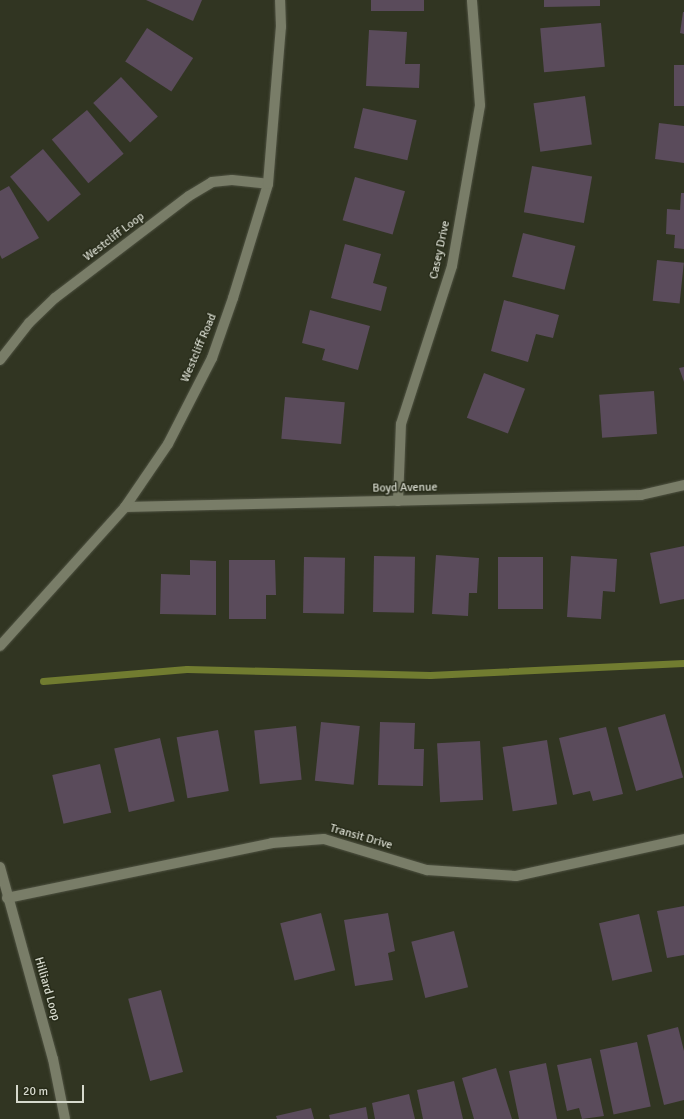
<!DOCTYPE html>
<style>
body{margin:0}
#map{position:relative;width:684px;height:1119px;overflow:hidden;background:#313522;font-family:Signika,sans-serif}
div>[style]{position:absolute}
.stream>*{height:7px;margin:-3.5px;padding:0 3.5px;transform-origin:3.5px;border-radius:3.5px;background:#717c30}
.building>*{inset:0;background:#5a4b5b;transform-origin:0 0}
.roads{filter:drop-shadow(0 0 1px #4e5141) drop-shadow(0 0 1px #4e5141)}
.minor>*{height:10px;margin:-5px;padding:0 5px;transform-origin:5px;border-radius:5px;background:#797d68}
span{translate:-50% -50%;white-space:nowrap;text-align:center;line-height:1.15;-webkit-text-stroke:3px #272b19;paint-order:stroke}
.street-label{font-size:12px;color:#d6d9cd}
.scale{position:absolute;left:16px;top:1085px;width:68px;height:18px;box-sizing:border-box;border:2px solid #d6d9cd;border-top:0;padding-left:5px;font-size:12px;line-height:14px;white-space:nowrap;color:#d6d9cd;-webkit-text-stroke:3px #272b19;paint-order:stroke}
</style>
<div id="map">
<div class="stream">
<div style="left:43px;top:681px;width:144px;rotate:-4.8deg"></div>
<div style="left:187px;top:669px;width:243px;rotate:1.4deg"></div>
<div style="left:430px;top:675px;width:254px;rotate:-2.7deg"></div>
</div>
<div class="building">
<div style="clip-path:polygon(146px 0,202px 0,193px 21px)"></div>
<div style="left:371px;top:0;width:53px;height:11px"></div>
<div style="clip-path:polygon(544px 0,600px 0,600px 6px,544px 7px)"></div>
<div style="clip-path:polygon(683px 12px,684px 12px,684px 34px,680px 33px)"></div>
<div style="left:601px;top:23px;width:44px;height:61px;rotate:85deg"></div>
<div style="left:147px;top:28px;width:55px;height:40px;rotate:33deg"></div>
<div style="clip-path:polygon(369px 30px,407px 32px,405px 64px,420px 64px,419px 88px,366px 86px)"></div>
<div style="left:674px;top:65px;width:10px;height:41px"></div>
<div style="left:121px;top:77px;width:54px;height:38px;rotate:47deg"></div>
<div style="left:585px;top:96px;width:49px;height:52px;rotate:82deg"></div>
<div style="left:363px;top:108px;width:55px;height:41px;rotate:13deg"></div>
<div style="left:87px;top:110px;width:57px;height:46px;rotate:50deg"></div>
<div style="clip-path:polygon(659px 123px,684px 126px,684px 163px,655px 159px)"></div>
<div style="left:43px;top:149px;width:59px;height:43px;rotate:50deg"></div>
<div style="left:532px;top:166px;width:61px;height:47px;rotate:10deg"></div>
<div style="left:355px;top:177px;width:52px;height:45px;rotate:16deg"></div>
<div style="clip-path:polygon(9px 186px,39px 238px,2px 259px,0 255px,0 191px)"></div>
<div style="clip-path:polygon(681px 193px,684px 193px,684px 249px,674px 248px,675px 235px,666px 234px,667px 209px,680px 210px)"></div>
<div style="left:523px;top:233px;width:54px;height:45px;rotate:14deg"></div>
<div style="clip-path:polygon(345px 244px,381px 254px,373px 283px,387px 287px,381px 311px,331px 298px)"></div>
<div style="left:657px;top:260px;width:27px;height:41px;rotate:6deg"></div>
<div style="clip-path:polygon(504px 300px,559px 315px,553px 338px,536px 334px,528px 362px,491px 351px)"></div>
<div style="clip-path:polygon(310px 310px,370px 326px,358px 370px,322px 360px,325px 349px,302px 343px)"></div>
<div style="clip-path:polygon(684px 367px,684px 382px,679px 368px)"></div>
<div style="left:484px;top:373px;width:44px;height:48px;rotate:21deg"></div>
<div style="left:654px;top:391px;width:43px;height:55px;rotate:86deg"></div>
<div style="left:285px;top:397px;width:60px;height:42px;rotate:5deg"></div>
<div style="clip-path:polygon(684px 546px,684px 599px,660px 604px,650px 553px)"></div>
<div style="clip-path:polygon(436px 555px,479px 558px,477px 593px,469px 593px,468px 616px,432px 614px)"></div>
<div style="left:374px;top:556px;width:41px;height:56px;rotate:1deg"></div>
<div style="clip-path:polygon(571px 556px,617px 559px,615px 592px,603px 591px,601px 619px,567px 617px)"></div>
<div style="left:304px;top:557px;width:41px;height:56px;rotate:1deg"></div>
<div style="left:498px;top:557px;width:45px;height:52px"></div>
<div style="clip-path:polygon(190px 560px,216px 561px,216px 615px,160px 614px,161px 574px,190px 575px)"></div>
<div style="clip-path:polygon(229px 560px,275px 560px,276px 595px,266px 595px,266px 619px,229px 619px)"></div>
<div style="left:665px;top:714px;width:66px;height:49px;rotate:74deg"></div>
<div style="left:321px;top:722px;width:39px;height:59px;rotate:6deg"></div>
<div style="clip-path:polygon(380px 722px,415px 723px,414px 749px,424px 749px,423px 786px,378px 785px)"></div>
<div style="left:296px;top:726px;width:54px;height:42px;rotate:84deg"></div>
<div style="clip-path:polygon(606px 727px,623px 794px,593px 801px,590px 791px,573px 795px,559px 738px)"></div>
<div style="left:218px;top:730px;width:62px;height:42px;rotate:80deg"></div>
<div style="left:160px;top:738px;width:65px;height:47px;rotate:77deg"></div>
<div style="left:547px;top:740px;width:65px;height:45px;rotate:81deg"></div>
<div style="left:480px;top:741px;width:59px;height:43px;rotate:87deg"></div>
<div style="left:100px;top:764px;width:50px;height:49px;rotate:77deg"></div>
<div style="clip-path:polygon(684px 906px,684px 955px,667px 958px,657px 911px)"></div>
<div style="left:321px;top:913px;width:59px;height:42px;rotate:76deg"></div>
<div style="clip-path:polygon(388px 913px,395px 951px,388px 953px,393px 980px,355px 986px,344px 920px)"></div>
<div style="left:639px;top:914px;width:59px;height:41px;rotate:77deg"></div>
<div style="left:454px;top:931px;width:58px;height:44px;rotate:76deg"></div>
<div style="left:161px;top:990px;width:85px;height:34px;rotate:75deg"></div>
<div style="clip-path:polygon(678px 1027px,684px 1051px,684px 1100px,664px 1105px,647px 1035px)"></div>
<div style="left:637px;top:1042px;width:66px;height:38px;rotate:78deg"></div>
<div style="clip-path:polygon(591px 1058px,604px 1116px,582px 1119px,579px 1108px,567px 1111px,557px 1065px)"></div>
<div style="clip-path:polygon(546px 1063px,557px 1119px,519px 1119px,509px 1071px)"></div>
<div style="clip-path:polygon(496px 1068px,512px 1119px,474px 1119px,462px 1078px)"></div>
<div style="clip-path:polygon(454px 1081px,463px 1119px,423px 1119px,417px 1090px)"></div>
<div style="clip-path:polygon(409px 1094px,415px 1119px,375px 1119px,372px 1103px)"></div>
<div style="clip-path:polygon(366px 1107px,368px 1119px,330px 1119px,329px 1115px)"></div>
<div style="clip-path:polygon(311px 1108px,314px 1119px,277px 1119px,276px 1116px)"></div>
</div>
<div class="roads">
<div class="minor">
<div style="left:0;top:360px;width:47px;rotate:-51.9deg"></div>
<div style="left:29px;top:323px;width:36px;rotate:-44deg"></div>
<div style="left:55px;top:298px;width:168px;rotate:-37.3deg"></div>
<div style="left:189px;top:196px;width:27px;rotate:-31deg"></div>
<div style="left:212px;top:182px;width:20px;rotate:-6deg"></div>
<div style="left:232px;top:180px;width:36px;rotate:6deg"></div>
<div style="left:398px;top:501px;width:77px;rotate:-87.8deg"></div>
<div style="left:401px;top:424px;width:166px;rotate:-72.1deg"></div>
<div style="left:452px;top:266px;width:163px;rotate:-80.1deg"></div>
<div style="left:480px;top:105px;width:105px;rotate:-94.4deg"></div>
<div style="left:125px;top:507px;width:516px;rotate:-1.33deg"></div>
<div style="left:641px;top:495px;width:44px;rotate:-13.1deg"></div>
<div style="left:0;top:646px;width:187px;rotate:-48deg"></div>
<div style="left:125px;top:507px;width:76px;rotate:-55.7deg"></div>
<div style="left:168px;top:444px;width:97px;rotate:-62.9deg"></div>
<div style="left:212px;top:358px;width:64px;rotate:-70.7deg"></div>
<div style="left:233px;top:298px;width:119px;rotate:-72.9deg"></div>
<div style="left:268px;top:184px;width:158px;rotate:-85.3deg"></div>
<div style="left:281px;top:27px;width:27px;rotate:-92deg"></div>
<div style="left:0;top:867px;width:199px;rotate:74.6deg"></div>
<div style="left:53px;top:1059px;width:61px;rotate:78.7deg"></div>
<div style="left:7px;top:898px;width:271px;rotate:-11.7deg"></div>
<div style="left:272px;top:843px;width:52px;rotate:-4.4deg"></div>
<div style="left:324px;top:839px;width:108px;rotate:16.8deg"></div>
<div style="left:427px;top:870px;width:89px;rotate:3.9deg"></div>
<div style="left:516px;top:876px;width:172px;rotate:-12.4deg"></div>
</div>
</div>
<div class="street-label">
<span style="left:114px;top:237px;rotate:-37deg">Westcliff Loop</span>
<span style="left:440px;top:250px;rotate:-78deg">Casey Drive</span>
<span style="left:199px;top:348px;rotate:-67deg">Westcliff Road</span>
<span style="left:405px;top:488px;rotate:-1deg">Boyd Avenue</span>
<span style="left:361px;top:837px;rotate:16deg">Transit Drive</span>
<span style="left:47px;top:989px;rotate:74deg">Hilliard Loop</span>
</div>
<div class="scale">20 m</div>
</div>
